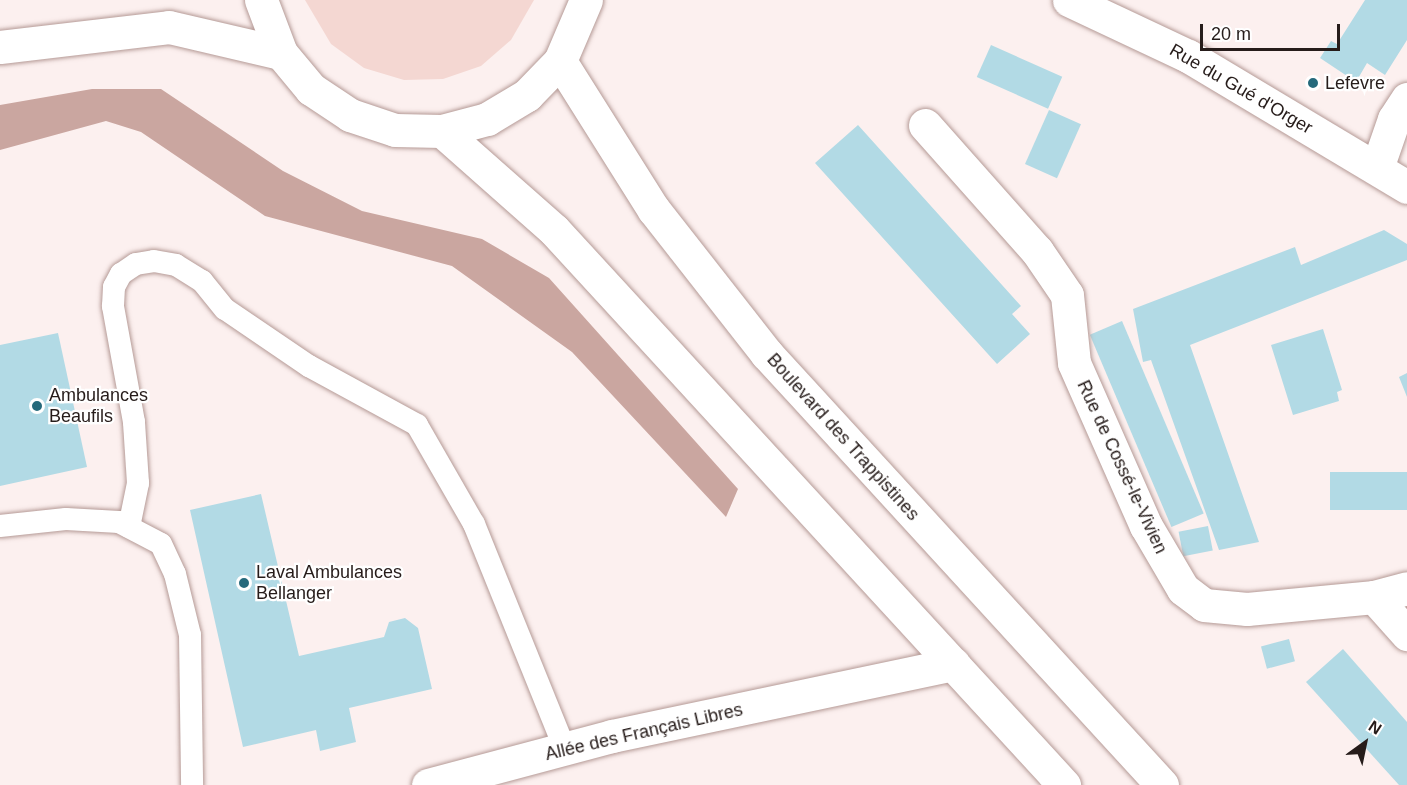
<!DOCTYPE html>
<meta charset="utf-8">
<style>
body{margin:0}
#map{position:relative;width:1407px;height:785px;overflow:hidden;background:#fcf0ef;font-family:Helvetica,sans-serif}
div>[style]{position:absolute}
.green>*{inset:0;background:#f4d7d2}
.forest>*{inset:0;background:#caa6a0}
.building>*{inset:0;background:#b2dae5;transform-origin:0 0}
.roads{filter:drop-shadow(0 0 2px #b59a96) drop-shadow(0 0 2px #b59a96)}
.lane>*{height:22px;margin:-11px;padding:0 11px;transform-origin:11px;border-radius:11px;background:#fff}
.street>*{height:33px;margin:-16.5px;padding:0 16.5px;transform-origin:16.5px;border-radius:16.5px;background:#fff}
.secondary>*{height:33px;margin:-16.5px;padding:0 16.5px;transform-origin:16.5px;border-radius:16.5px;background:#fff}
.primary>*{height:33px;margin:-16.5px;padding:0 16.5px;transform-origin:16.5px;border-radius:16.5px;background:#fff}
.dots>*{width:16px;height:16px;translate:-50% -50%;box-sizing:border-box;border:3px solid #fff;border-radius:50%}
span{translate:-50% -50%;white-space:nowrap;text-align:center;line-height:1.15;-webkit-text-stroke:4.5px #fff;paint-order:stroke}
.poi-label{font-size:18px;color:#261c1a}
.left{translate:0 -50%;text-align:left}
.street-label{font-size:18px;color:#261c1a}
.north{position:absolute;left:1335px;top:713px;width:60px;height:60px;-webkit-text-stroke:4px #fff;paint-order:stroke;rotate:33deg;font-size:16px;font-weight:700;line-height:24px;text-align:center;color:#261c1a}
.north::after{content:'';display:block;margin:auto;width:21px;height:27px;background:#261c1a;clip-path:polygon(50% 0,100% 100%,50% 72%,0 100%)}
.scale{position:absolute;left:1200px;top:24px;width:140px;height:27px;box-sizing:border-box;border:3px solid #261c1a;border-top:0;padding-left:8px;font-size:18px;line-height:21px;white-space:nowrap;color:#261c1a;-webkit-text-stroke:4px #fff;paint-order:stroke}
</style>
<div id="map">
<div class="green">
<div style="clip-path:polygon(305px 0,534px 0,511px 40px,481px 66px,443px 79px,404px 80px,364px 68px,331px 44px)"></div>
</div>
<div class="forest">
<div style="clip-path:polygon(92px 89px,161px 89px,283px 171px,362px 211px,482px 239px,549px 278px,738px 489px,726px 517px,572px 352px,452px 266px,265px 216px,141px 132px,106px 121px,0 150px,0 105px)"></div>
</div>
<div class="building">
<div style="clip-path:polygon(1365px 0,1407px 0,1407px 40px,1385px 75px,1367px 63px,1356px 82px,1320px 58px,1331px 41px,1337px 44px)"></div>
<div style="left:991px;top:45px;width:78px;height:35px;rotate:24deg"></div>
<div style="left:1049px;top:110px;width:35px;height:59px;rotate:24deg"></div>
<div style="clip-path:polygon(858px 125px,1021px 306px,1012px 314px,1030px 334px,997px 364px,815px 163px)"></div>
<div style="clip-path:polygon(1384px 230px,1407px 244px,1407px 260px,1190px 345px,1259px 542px,1219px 550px,1151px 360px,1143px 362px,1133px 309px,1295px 247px,1301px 265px)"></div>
<div style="left:1122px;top:321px;width:209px;height:35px;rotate:67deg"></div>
<div style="clip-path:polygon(1323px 329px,1342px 390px,1337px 392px,1339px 401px,1293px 415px,1271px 345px)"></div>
<div style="clip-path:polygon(58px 333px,87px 467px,0 486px,0 345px)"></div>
<div style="clip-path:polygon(1407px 373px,1407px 397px,1399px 377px)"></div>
<div style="left:1407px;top:472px;width:38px;height:77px;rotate:90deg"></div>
<div style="clip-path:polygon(261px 494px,299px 656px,384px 637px,389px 622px,405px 618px,418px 628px,432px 689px,349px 708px,356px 742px,320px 751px,316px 730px,243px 747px,190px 510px)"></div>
<div style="left:1208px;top:526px;width:25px;height:30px;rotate:79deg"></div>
<div style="left:1289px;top:639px;width:23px;height:29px;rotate:75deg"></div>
<div style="clip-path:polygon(1343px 649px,1407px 722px,1407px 785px,1399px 785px,1306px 682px)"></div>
</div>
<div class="roads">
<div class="lane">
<div style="left:0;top:526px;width:66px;rotate:-6.1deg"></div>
<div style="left:66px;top:519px;width:53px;rotate:3.2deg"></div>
<div style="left:119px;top:522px;width:47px;rotate:27.6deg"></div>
<div style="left:161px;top:544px;width:33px;rotate:65deg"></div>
<div style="left:175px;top:574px;width:63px;rotate:76.2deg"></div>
<div style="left:190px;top:635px;width:150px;rotate:89.2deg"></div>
<div style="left:129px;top:527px;width:45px;rotate:-78.4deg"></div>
<div style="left:138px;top:483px;width:61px;rotate:-93.8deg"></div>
<div style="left:134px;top:422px;width:118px;rotate:-100.3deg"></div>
<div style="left:113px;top:306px;width:19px;rotate:-87deg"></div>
<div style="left:114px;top:287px;width:15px;rotate:-62deg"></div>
<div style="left:121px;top:274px;width:18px;rotate:-34deg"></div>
<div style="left:136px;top:264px;width:18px;rotate:-9deg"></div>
<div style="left:154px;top:261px;width:22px;rotate:10deg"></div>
<div style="left:176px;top:265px;width:31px;rotate:32deg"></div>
<div style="left:202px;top:281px;width:36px;rotate:51deg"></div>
<div style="left:225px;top:309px;width:102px;rotate:34.2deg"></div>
<div style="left:309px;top:366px;width:123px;rotate:28.6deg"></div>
<div style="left:417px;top:425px;width:114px;rotate:60.1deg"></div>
<div style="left:474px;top:524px;width:243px;rotate:68deg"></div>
</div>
<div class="street">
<div style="left:925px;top:125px;width:169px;rotate:48.4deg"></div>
<div style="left:1037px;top:251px;width:53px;rotate:55.7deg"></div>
<div style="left:1067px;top:295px;width:68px;rotate:84.1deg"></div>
<div style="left:1074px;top:363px;width:178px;rotate:66.2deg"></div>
<div style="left:1146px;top:526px;width:73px;rotate:59.6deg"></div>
<div style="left:1183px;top:589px;width:26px;rotate:37deg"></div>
<div style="left:1204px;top:605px;width:43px;rotate:5.3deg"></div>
<div style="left:1247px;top:609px;width:128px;rotate:-5.4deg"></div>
<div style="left:1374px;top:597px;width:34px;rotate:-15deg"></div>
<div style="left:1377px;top:168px;width:52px;rotate:-70.9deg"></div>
<div style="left:1394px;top:119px;width:24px;rotate:-57deg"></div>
<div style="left:1374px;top:597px;width:50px;rotate:48.3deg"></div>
<div style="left:428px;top:785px;width:190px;rotate:-14.9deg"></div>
<div style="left:612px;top:736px;width:349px;rotate:-11.9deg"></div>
</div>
<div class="secondary">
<div style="left:1069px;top:0;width:132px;rotate:25.2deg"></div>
<div style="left:1188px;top:56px;width:255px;rotate:30.9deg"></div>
</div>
<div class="primary">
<div style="left:261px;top:0;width:57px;rotate:69.3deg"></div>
<div style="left:281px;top:53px;width:47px;rotate:50.2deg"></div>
<div style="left:311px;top:89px;width:47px;rotate:33.7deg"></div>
<div style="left:350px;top:115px;width:47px;rotate:18.4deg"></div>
<div style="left:395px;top:130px;width:47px;rotate:1.2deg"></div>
<div style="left:442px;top:131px;width:47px;rotate:-14.9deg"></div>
<div style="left:487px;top:119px;width:47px;rotate:-31deg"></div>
<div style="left:527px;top:95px;width:47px;rotate:-45.9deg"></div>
<div style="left:560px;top:61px;width:66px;rotate:-66.9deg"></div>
<div style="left:0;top:47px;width:170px;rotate:-6.7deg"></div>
<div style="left:169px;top:27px;width:115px;rotate:13.1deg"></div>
<div style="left:560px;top:61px;width:176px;rotate:57.8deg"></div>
<div style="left:654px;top:210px;width:182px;rotate:51.9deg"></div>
<div style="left:766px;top:353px;width:586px;rotate:47.49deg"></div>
<div style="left:442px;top:131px;width:149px;rotate:41.5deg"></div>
<div style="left:554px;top:230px;width:754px;rotate:47.42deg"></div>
</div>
</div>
<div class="dots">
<div style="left:1313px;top:83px;background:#25697b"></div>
<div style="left:37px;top:406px;background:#25697b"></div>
<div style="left:244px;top:583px;background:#25697b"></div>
</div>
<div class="poi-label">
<span class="left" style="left:1325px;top:83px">Lefevre</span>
<span class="left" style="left:49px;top:406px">Ambulances<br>Beaufils</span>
<span class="left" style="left:256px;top:583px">Laval Ambulances<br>Bellanger</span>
</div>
<div class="street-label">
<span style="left:1241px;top:89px;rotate:30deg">Rue du Gué d'Orger</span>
<span style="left:843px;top:437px;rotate:48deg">Boulevard des Trappistines</span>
<span style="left:1122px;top:467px;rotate:65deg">Rue de Cossé-le-Vivien</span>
<span style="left:644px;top:732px;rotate:-13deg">Allée des Français Libres</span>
</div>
<div class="north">N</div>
<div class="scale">20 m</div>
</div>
